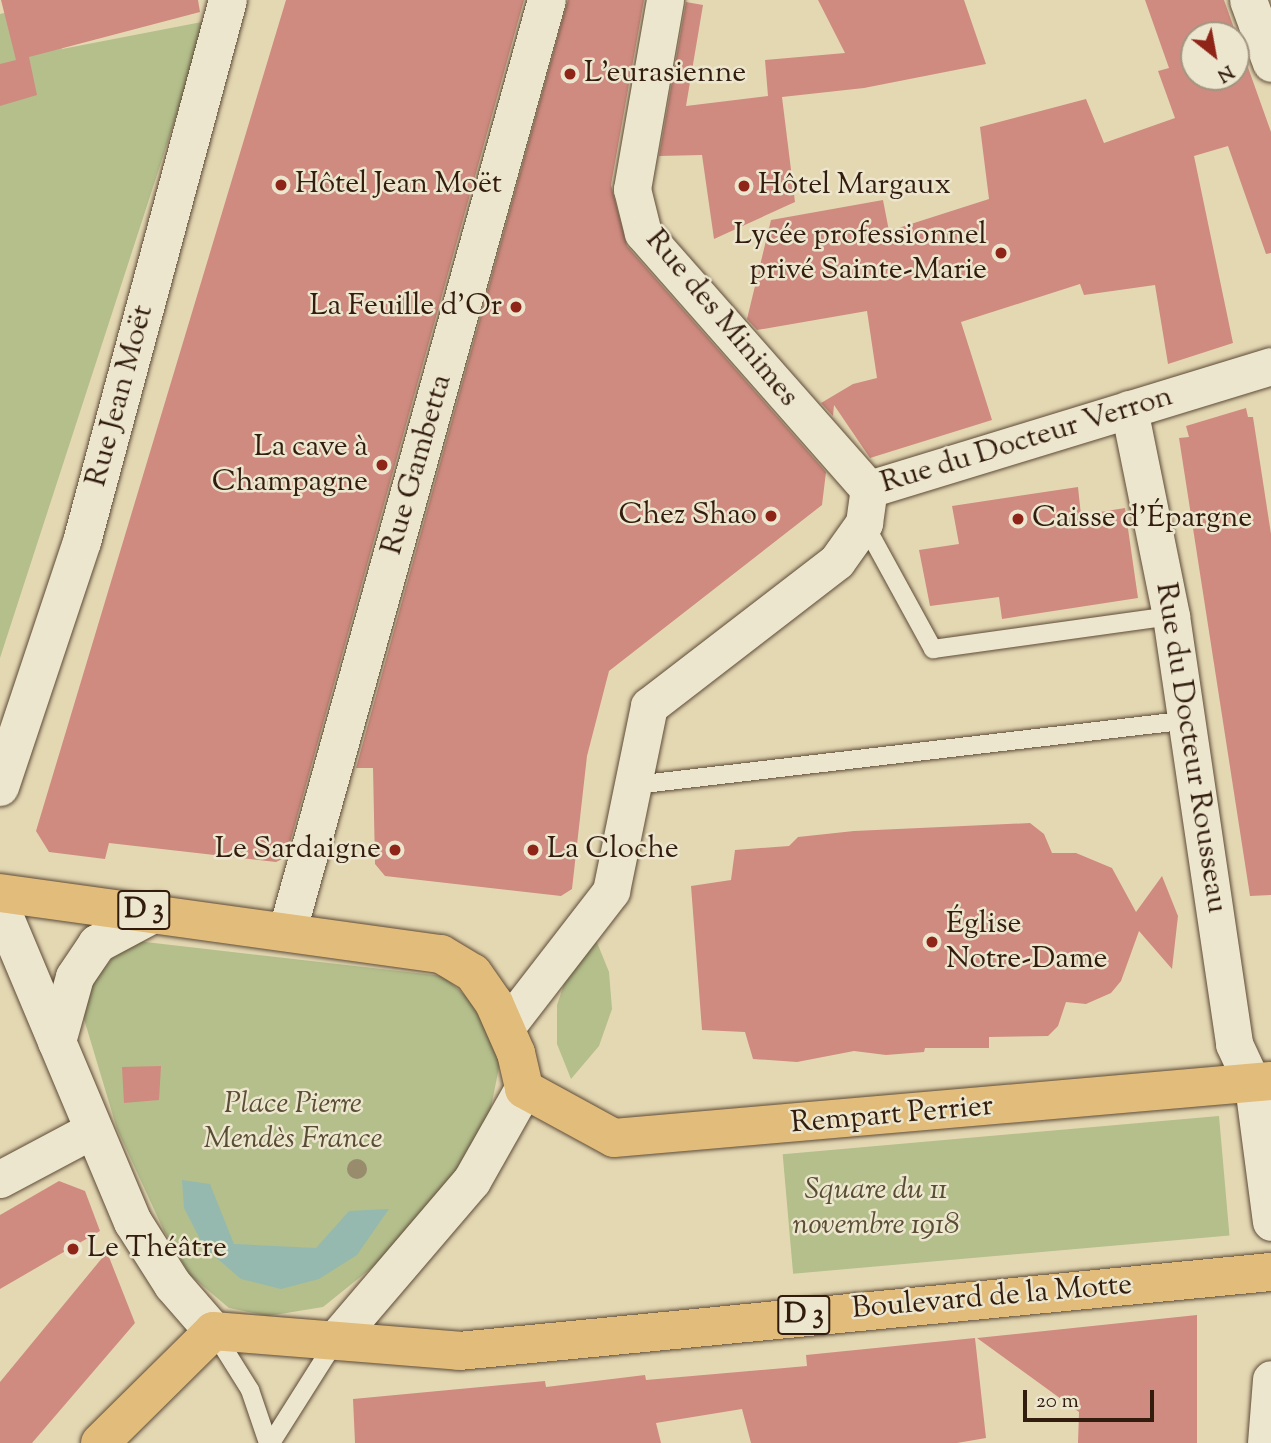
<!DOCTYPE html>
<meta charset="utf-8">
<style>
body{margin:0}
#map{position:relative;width:1271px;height:1443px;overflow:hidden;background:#e4d8b3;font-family:"Sorts Mill Goudy",serif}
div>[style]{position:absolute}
.green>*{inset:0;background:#b4bf8c;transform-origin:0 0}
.water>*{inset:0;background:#95b9af}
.building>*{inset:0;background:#cf8b80}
.roads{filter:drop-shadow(0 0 2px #5e4b37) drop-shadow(0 0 2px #5e4b37)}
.service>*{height:18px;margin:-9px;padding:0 9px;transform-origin:9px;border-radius:9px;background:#ede6ce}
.minor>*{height:37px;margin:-18.5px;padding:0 18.5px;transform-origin:18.5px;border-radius:18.5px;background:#ede6ce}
.secondary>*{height:38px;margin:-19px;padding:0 19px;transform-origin:19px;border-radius:19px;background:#ede6ce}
.primary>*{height:38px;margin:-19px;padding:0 19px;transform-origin:19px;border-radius:19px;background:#e2bc7a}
.trees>*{width:20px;height:20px;margin:-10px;border-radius:50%;background:#988c6d}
.dots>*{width:19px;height:19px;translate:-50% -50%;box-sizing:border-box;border:4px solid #ede6ce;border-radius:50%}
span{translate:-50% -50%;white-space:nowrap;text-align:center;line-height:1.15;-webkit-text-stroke:5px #ede6ce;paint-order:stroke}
.shield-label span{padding:2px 5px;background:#ede6ce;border:2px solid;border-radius:5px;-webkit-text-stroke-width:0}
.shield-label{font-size:28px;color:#321c0e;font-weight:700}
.poi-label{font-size:30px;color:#321c0e}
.left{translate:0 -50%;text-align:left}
.right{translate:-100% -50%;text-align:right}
.street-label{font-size:30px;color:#321c0e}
.park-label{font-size:30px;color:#594d34;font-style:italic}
.north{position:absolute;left:1180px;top:21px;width:70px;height:70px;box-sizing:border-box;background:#ede6ce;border:2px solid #a29581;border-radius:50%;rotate:149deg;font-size:19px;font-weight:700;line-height:28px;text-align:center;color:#321c0e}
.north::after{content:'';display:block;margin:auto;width:24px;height:32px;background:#8f2418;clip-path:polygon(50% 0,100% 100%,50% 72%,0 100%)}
.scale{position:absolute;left:1023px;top:1390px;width:131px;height:32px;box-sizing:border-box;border:4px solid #321c0e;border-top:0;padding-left:9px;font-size:21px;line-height:24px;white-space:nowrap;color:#321c0e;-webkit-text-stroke:5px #ede6ce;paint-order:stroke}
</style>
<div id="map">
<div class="green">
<div style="clip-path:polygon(49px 2px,62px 49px,207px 21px,0 658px,0 14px)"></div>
<div style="clip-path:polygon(128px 940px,443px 976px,475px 1004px,500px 1063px,485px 1136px,410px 1237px,323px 1307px,268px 1316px,229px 1308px,190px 1275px,164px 1231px,117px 1129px,78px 999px)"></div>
<div style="clip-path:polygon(596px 940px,609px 972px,612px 1009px,599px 1046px,571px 1079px,557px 1044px,557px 1005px,567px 975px)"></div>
<div style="left:1219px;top:1116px;width:120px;height:438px;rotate:85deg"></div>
</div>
<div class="water">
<div style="clip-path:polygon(182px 1180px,210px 1184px,234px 1244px,316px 1248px,349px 1211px,389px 1209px,357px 1255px,319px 1279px,281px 1289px,241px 1279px,204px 1247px,184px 1208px)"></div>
</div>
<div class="building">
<div style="clip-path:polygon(1px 0,198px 0,200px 12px,29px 57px,37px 95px,0 106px,0 64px,16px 60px)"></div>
<div style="clip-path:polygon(286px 0,524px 0,286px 857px,276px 862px,109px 843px,105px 859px,49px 852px,36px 831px)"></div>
<div style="clip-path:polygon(568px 0,644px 0,611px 185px,627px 246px,826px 472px,822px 505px,609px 671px,587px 756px,572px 889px,561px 896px,385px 876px,375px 864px,373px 768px,356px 768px)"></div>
<div style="clip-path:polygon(818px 0,964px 0,986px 64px,864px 88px,782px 97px,795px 202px,714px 239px,702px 155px,659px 156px,686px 2px,703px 5px,686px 106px,768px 96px,765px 60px,845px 53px)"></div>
<div style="clip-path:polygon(evenodd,1145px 0,1224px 0,1271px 132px,1271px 253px,1266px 254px,1228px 146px,1194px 156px,1233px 343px,1168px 364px,1155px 285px,1084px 295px,1080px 284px,961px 322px,992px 420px,870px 458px,834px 405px,833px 416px,821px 403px,853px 384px,877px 378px,867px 311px,757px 330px,747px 319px,771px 220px,883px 200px,889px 231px,989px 199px,980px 127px,1086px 99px,1104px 143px,1175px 118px,1158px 71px,1169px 68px,1145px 0,1194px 35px,1236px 35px,1236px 77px,1194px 77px,1194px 35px)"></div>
<div style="clip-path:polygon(1246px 408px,1248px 417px,1253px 417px,1271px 534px,1271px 895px,1250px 896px,1179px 438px,1189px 437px,1186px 426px)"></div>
<div style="clip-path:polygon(1078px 487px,1081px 515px,1125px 508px,1138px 598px,1002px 619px,999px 597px,930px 606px,919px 550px,959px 544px,952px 506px)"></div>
<div style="clip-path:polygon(1030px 823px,1044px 834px,1052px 853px,1076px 853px,1112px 868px,1136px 912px,1162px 876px,1178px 916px,1172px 969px,1139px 931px,1121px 981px,1111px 993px,1086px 1004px,1066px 1002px,1058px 1026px,1048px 1036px,989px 1037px,989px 1048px,925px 1048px,924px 1052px,886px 1055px,854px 1051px,797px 1062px,753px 1059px,745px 1032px,702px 1030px,691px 886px,731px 880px,735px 850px,789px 846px,798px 837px,854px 831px)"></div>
<div style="clip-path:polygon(161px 1066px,159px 1100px,124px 1103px,122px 1067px)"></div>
<div style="clip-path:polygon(59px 1181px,85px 1191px,100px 1231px,0 1289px,0 1215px)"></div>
<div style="clip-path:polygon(107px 1252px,135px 1323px,32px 1443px,0 1443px,0 1382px)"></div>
<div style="clip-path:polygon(1197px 1315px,1197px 1443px,1078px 1443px,1079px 1412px,977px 1338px)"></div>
<div style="clip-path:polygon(975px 1338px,986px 1438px,957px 1443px,751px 1443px,742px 1409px,656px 1423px,661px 1443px,355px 1443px,353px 1399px,545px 1381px,546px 1387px,645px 1375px,646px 1380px,807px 1366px,806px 1355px)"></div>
</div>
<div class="roads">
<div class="service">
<div style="left:864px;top:523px;width:144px;rotate:61.3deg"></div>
<div style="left:933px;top:649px;width:240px;rotate:-7.9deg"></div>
<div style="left:635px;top:785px;width:559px;rotate:-6.68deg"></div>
<div style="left:213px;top:1331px;width:70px;rotate:57.9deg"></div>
<div style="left:250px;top:1390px;width:56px;rotate:71.2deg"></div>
<div style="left:271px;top:1443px;width:122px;rotate:-57.7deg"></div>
</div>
<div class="minor">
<div style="left:665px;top:0;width:192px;rotate:99.9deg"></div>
<div style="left:632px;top:189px;width:45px;rotate:76deg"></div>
<div style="left:643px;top:233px;width:341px;rotate:48.6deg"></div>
<div style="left:1248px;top:0;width:67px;rotate:69.9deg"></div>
<div style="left:1129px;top:409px;width:211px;rotate:78.5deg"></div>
<div style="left:1171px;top:616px;width:433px;rotate:81.6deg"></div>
<div style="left:1234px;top:1044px;width:45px;rotate:65.1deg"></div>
<div style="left:1253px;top:1085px;width:138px;rotate:82.5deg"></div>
<div style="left:506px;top:1027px;width:172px;rotate:-52.3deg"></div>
<div style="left:611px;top:891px;width:189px;rotate:-78.4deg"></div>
<div style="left:649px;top:706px;width:237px;rotate:-37.6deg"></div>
<div style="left:837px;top:561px;width:47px;rotate:-54.6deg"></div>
<div style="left:864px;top:523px;width:34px;rotate:-82deg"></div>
<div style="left:869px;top:489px;width:420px;rotate:-17deg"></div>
<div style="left:0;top:1179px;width:106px;rotate:-28deg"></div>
<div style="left:1266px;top:1443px;width:64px;rotate:-85.5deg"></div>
</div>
<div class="secondary">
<div style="left:0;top:787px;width:258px;rotate:-71.5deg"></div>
<div style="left:82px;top:542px;width:561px;rotate:-74.92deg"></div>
<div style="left:0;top:906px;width:343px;rotate:67.2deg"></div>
<div style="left:133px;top:1222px;width:75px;rotate:57.6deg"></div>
<div style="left:173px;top:1285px;width:61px;rotate:49deg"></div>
<div style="left:288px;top:930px;width:965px;rotate:-74.44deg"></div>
<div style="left:57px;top:1042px;width:67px;rotate:-74.5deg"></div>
<div style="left:75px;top:977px;width:40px;rotate:-56deg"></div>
<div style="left:97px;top:944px;width:68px;rotate:-28.1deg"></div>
<div style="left:337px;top:1339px;width:208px;rotate:-49.5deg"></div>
<div style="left:472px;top:1181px;width:106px;rotate:-60.5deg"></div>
</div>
<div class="primary">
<div style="left:0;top:893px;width:445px;rotate:7.9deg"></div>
<div style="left:441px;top:954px;width:37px;rotate:31deg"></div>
<div style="left:473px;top:973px;width:37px;rotate:55deg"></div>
<div style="left:494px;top:1003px;width:55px;rotate:66.3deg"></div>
<div style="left:516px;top:1053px;width:37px;rotate:77deg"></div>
<div style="left:524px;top:1089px;width:102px;rotate:28.6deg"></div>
<div style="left:614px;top:1138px;width:659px;rotate:-4.96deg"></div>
<div style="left:100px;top:1443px;width:159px;rotate:-44.7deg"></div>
<div style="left:213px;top:1331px;width:247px;rotate:4.6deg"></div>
<div style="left:459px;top:1351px;width:816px;rotate:-5.56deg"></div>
</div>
</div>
<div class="trees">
<div style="left:357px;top:1169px"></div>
</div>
<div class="dots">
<div style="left:570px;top:74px;background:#8f2418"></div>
<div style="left:281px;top:185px;background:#8f2418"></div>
<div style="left:744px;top:186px;background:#8f2418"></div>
<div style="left:1001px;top:253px;background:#8f2418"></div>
<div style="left:516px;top:307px;background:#8f2418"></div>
<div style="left:382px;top:465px;background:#8f2418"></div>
<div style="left:771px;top:516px;background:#8f2418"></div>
<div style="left:1018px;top:519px;background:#8f2418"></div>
<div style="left:395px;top:850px;background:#8f2418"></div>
<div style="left:533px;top:850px;background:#8f2418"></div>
<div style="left:932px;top:942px;background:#8f2418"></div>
<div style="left:73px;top:1249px;background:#8f2418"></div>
</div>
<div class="shield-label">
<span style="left:144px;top:910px">D 3</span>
<span style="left:804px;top:1315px">D 3</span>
</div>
<div class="poi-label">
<span class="left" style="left:584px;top:74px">L'eurasienne</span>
<span class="left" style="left:295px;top:185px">Hôtel Jean Moët</span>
<span class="left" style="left:758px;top:186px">Hôtel Margaux</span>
<span class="right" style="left:987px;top:253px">Lycée professionnel<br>privé Sainte-Marie</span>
<span class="right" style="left:502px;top:307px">La Feuille d’Or</span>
<span class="right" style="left:368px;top:465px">La cave à<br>Champagne</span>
<span class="right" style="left:757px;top:516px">Chez Shao</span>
<span class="left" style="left:1032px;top:519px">Caisse d'Épargne</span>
<span class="right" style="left:381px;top:850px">Le Sardaigne</span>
<span class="left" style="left:547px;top:850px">La Cloche</span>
<span class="left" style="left:946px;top:942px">Église<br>Notre-Dame</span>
<span class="left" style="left:87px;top:1249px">Le Théâtre</span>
</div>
<div class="street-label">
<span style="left:721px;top:319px;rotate:50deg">Rue des Minimes</span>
<span style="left:121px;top:396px;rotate:-75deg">Rue Jean Moët</span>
<span style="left:1027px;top:441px;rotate:-17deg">Rue du Docteur Verron</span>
<span style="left:418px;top:465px;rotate:-74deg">Rue Gambetta</span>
<span style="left:1190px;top:748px;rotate:81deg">Rue du Docteur Rousseau</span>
<span style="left:892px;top:1116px;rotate:-5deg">Rempart Perrier</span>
<span style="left:992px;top:1298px;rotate:-5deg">Boulevard de la Motte</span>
</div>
<div class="park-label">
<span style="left:293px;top:1122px">Place Pierre<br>Mendès France</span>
<span style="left:876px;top:1208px">Square du 11<br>novembre 1918</span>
</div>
<div class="north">N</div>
<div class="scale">20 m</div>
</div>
